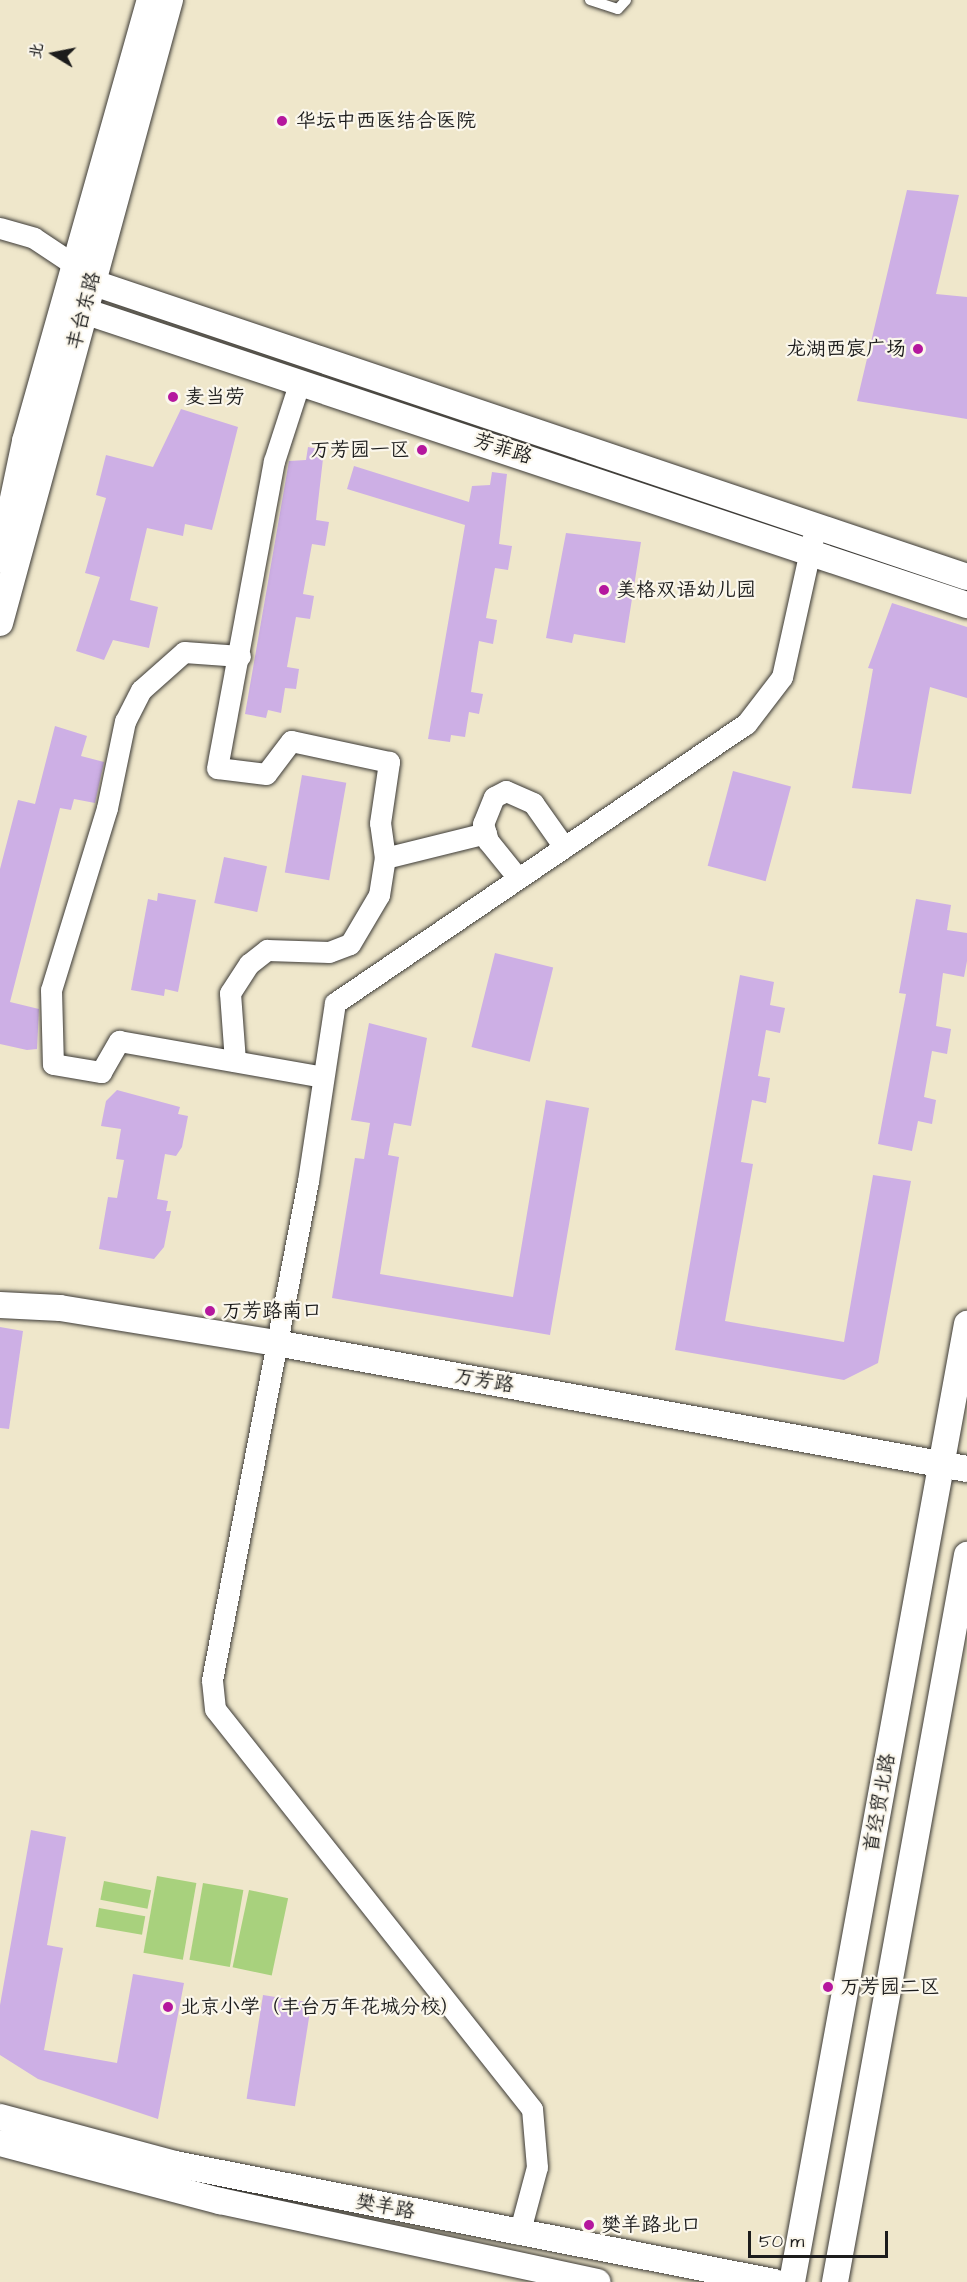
<!DOCTYPE html>
<meta charset="utf-8">
<style>
body{margin:0}
#map{position:relative;width:967px;height:2282px;overflow:hidden;background:#efe7cb;font-family:"Architects Daughter","LXGW WenKai TC",sans-serif}
div>[style]{position:absolute}
.green>*{inset:0;background:#a8d17d;transform-origin:0 0}
.building>*{inset:0;background:#cdafe5;transform-origin:0 0}
.roads{filter:drop-shadow(0 0 2px #3c3a36) drop-shadow(0 0 2px #3c3a36)}
.service>*{height:10px;margin:-5px;padding:0 5px;transform-origin:5px;border-radius:5px;background:#fff}
.minor>*{height:21px;margin:-10.5px;padding:0 10.5px;transform-origin:10.5px;border-radius:10.5px;background:#fff}
.tertiary>*{height:26px;margin:-13px;padding:0 13px;transform-origin:13px;border-radius:13px;background:#fff}
.dots>*{width:16px;height:16px;translate:-50% -50%;box-sizing:border-box;border:3px solid #fbf7ec;border-radius:50%}
span{translate:-50% -50%;white-space:nowrap;text-align:center;line-height:1.15;-webkit-text-stroke:4.5px #fbf7ec;paint-order:stroke}
.poi-label{font-size:20px;color:#1c1c1c}
.left{translate:0 -50%;text-align:left}
.right{translate:-100% -50%;text-align:right}
.street-label{font-size:20px;color:#1c1c1c}
.north{position:absolute;left:24px;top:24px;width:60px;height:60px;-webkit-text-stroke:4px #fbf7ec;paint-order:stroke;rotate:280deg;font-size:16px;font-weight:700;line-height:24px;text-align:center;color:#1c1c1c}
.north::after{content:'';display:block;margin:auto;width:21px;height:27px;background:#1c1c1c;clip-path:polygon(50% 0,100% 100%,50% 72%,0 100%)}
.scale{position:absolute;left:748px;top:2231px;width:140px;height:27px;box-sizing:border-box;border:3px solid #1c1c1c;border-top:0;padding-left:8px;font-size:18px;line-height:21px;white-space:nowrap;color:#1c1c1c;-webkit-text-stroke:4px #fbf7ec;paint-order:stroke}
</style>
<div id="map">
<div class="green">
<div style="left:157px;top:1876px;width:40px;height:78px;rotate:10deg"></div>
<div style="left:104px;top:1881px;width:48px;height:19px;rotate:11deg"></div>
<div style="left:203px;top:1883px;width:41px;height:78px;rotate:10deg"></div>
<div style="left:249px;top:1890px;width:40px;height:79px;rotate:12deg"></div>
<div style="left:99px;top:1908px;width:47px;height:19px;rotate:10deg"></div>
</div>
<div class="building">
<div style="clip-path:polygon(907px 190px,959px 195px,936px 294px,967px 297px,967px 419px,857px 401px)"></div>
<div style="clip-path:polygon(181px 409px,238px 427px,212px 530px,185px 524px,183px 536px,147px 528px,130px 600px,158px 607px,149px 648px,113px 640px,104px 660px,76px 651px,100px 577px,85px 573px,106px 498px,96px 495px,106px 455px,153px 467px)"></div>
<div style="clip-path:polygon(308px 447px,324px 450px,316px 520px,329px 522px,325px 546px,312px 544px,303px 594px,314px 596px,310px 619px,296px 617px,287px 667px,299px 669px,296px 689px,285px 688px,281px 713px,268px 710px,266px 718px,245px 714px,289px 461px,306px 460px)"></div>
<div style="clip-path:polygon(354px 466px,469px 502px,472px 486px,490px 485px,492px 472px,507px 474px,499px 544px,512px 546px,508px 570px,495px 568px,486px 618px,497px 620px,493px 644px,479px 641px,471px 692px,483px 694px,479px 714px,469px 712px,465px 737px,451px 735px,450px 742px,428px 739px,465px 525px,347px 489px)"></div>
<div style="clip-path:polygon(566px 533px,641px 542px,625px 643px,574px 634px,572px 643px,546px 638px)"></div>
<div style="clip-path:polygon(892px 603px,967px 627px,967px 698px,930px 687px,911px 794px,852px 788px,873px 669px,868px 668px)"></div>
<div style="clip-path:polygon(55px 726px,87px 736px,81px 756px,104px 762px,95px 803px,74px 799px,71px 810px,60px 808px,10px 1002px,39px 1009px,37px 1049px,27px 1050px,0 1044px,0 869px,18px 800px,35px 804px)"></div>
<div style="left:733px;top:771px;width:60px;height:98px;rotate:15deg"></div>
<div style="left:302px;top:775px;width:45px;height:99px;rotate:10deg"></div>
<div style="left:224px;top:857px;width:44px;height:47px;rotate:12deg"></div>
<div style="clip-path:polygon(158px 893px,196px 900px,178px 992px,165px 989px,164px 996px,131px 990px,148px 899px,157px 901px)"></div>
<div style="clip-path:polygon(916px 899px,951px 905px,947px 930px,967px 933px,967px 961px,964px 977px,943px 973px,936px 1026px,951px 1029px,947px 1054px,932px 1051px,924px 1097px,936px 1100px,932px 1124px,918px 1121px,912px 1151px,878px 1144px,906px 994px,899px 993px)"></div>
<div style="left:495px;top:953px;width:60px;height:97px;rotate:14deg"></div>
<div style="clip-path:polygon(740px 975px,774px 982px,770px 1005px,785px 1008px,780px 1033px,766px 1030px,758px 1076px,770px 1078px,766px 1103px,752px 1100px,741px 1162px,753px 1164px,725px 1321px,844px 1342px,873px 1175px,911px 1181px,878px 1363px,844px 1380px,675px 1350px)"></div>
<div style="clip-path:polygon(369px 1023px,427px 1038px,411px 1126px,394px 1123px,388px 1155px,399px 1157px,380px 1274px,513px 1297px,546px 1100px,589px 1108px,550px 1335px,332px 1298px,355px 1158px,364px 1159px,370px 1123px,351px 1120px)"></div>
<div style="clip-path:polygon(117px 1090px,180px 1107px,178px 1114px,188px 1116px,182px 1147px,176px 1156px,165px 1154px,157px 1199px,168px 1201px,166px 1211px,171px 1211px,164px 1247px,154px 1259px,99px 1249px,108px 1197px,117px 1198px,124px 1160px,116px 1159px,121px 1129px,101px 1126px,106px 1101px)"></div>
<div style="clip-path:polygon(0 1327px,23px 1331px,9px 1429px,0 1428px)"></div>
<div style="clip-path:polygon(31px 1830px,66px 1837px,47px 1945px,63px 1948px,44px 2050px,117px 2063px,133px 1974px,184px 1983px,158px 2119px,38px 2079px,0 2055px,0 2005px)"></div>
<div style="left:263px;top:1995px;width:49px;height:105px;rotate:9deg"></div>
</div>
<div class="roads">
<div class="service">
<div style="left:590px;top:0;width:29px;rotate:18deg"></div>
<div style="left:618px;top:9px;width:12px;rotate:-48deg"></div>
</div>
<div class="minor">
<div style="left:0;top:228px;width:35px;rotate:16deg"></div>
<div style="left:34px;top:238px;width:47px;rotate:33.7deg"></div>
<div style="left:240px;top:656px;width:56px;rotate:-175.9deg"></div>
<div style="left:184px;top:652px;width:57px;rotate:138.5deg"></div>
<div style="left:141px;top:690px;width:35px;rotate:117deg"></div>
<div style="left:125px;top:721px;width:89px;rotate:101.7deg"></div>
<div style="left:107px;top:808px;width:190px;rotate:107.1deg"></div>
<div style="left:51px;top:990px;width:74px;rotate:88.5deg"></div>
<div style="left:53px;top:1064px;width:49px;rotate:9.5deg"></div>
<div style="left:101px;top:1072px;width:36px;rotate:-60deg"></div>
<div style="left:119px;top:1041px;width:207px;rotate:10deg"></div>
<div style="left:385px;top:858px;width:104px;rotate:-13.9deg"></div>
<div style="left:518px;top:878px;width:48px;rotate:-129deg"></div>
<div style="left:488px;top:841px;width:18px;rotate:-106deg"></div>
<div style="left:483px;top:824px;width:29px;rotate:-68deg"></div>
<div style="left:494px;top:797px;width:13px;rotate:-27deg"></div>
<div style="left:506px;top:791px;width:30px;rotate:24deg"></div>
<div style="left:533px;top:803px;width:54px;rotate:54.8deg"></div>
<div style="left:235px;top:1061px;width:68px;rotate:-94.2deg"></div>
<div style="left:230px;top:993px;width:35px;rotate:-57deg"></div>
<div style="left:249px;top:964px;width:23px;rotate:-38deg"></div>
<div style="left:267px;top:950px;width:62px;rotate:1.8deg"></div>
<div style="left:329px;top:952px;width:22px;rotate:-21deg"></div>
<div style="left:350px;top:944px;width:57px;rotate:-59.4deg"></div>
<div style="left:379px;top:895px;width:37px;rotate:-81deg"></div>
<div style="left:385px;top:858px;width:35px;rotate:-98deg"></div>
<div style="left:380px;top:823px;width:62px;rotate:-81.6deg"></div>
<div style="left:389px;top:762px;width:100px;rotate:-167.9deg"></div>
<div style="left:291px;top:741px;width:41px;rotate:127.1deg"></div>
<div style="left:266px;top:774px;width:49px;rotate:-173deg"></div>
<div style="left:217px;top:768px;width:312px;rotate:-79.5deg"></div>
<div style="left:274px;top:461px;width:84px;rotate:-72deg"></div>
<div style="left:519px;top:2234px;width:69px;rotate:-75deg"></div>
<div style="left:537px;top:2167px;width:58px;rotate:-94.9deg"></div>
<div style="left:532px;top:2109px;width:510px;rotate:-128.4deg"></div>
<div style="left:215px;top:1709px;width:29px;rotate:-96deg"></div>
<div style="left:212px;top:1680px;width:508px;rotate:-79.11deg"></div>
<div style="left:308px;top:1181px;width:180px;rotate:-81.4deg"></div>
<div style="left:335px;top:1003px;width:497px;rotate:-34.2deg"></div>
<div style="left:746px;top:724px;width:59px;rotate:-52.5deg"></div>
<div style="left:782px;top:677px;width:153px;rotate:-77.5deg"></div>
</div>
<div class="tertiary">
<div style="left:73px;top:264px;width:25px;rotate:45deg"></div>
<div style="left:91px;top:282px;width:924px;rotate:18.61deg"></div>
<div style="left:84px;top:311px;width:931px;rotate:18.42deg"></div>
<div style="left:0;top:560px;width:122px;rotate:-78.1deg"></div>
<div style="left:25px;top:441px;width:458px;rotate:-74.2deg"></div>
<div style="left:0;top:623px;width:646px;rotate:-74.74deg"></div>
<div style="left:0;top:1305px;width:60px;rotate:2.9deg"></div>
<div style="left:60px;top:1308px;width:219px;rotate:9.2deg"></div>
<div style="left:276px;top:1343px;width:702px;rotate:10.33deg"></div>
<div style="left:0;top:2117px;width:181px;rotate:15deg"></div>
<div style="left:175px;top:2164px;width:611px;rotate:11.14deg"></div>
<div style="left:0;top:2143px;width:228px;rotate:14.8deg"></div>
<div style="left:220px;top:2201px;width:386px;rotate:12.1deg"></div>
<div style="left:792px;top:2282px;width:974px;rotate:-79.65deg"></div>
<div style="left:835px;top:2282px;width:739px;rotate:-79.71deg"></div>
</div>
</div>
<div class="dots">
<div style="left:282px;top:121px;background:#b5179e"></div>
<div style="left:918px;top:349px;background:#b5179e"></div>
<div style="left:173px;top:397px;background:#b5179e"></div>
<div style="left:422px;top:450px;background:#b5179e"></div>
<div style="left:604px;top:590px;background:#b5179e"></div>
<div style="left:210px;top:1311px;background:#b5179e"></div>
<div style="left:828px;top:1987px;background:#b5179e"></div>
<div style="left:168px;top:2007px;background:#b5179e"></div>
<div style="left:589px;top:2225px;background:#b5179e"></div>
</div>
<div class="poi-label">
<span class="left" style="left:296px;top:121px">华坛中西医结合医院</span>
<span class="right" style="left:906px;top:349px">龙湖西宸广场</span>
<span class="left" style="left:185px;top:397px">麦当劳</span>
<span class="right" style="left:410px;top:450px">万芳园一区</span>
<span class="left" style="left:616px;top:590px">美格双语幼儿园</span>
<span class="left" style="left:222px;top:1311px">万芳路南口</span>
<span class="left" style="left:840px;top:1987px">万芳园二区</span>
<span class="left" style="left:180px;top:2007px">北京小学（丰台万年花城分校）</span>
<span class="left" style="left:601px;top:2225px">樊羊路北口</span>
</div>
<div class="street-label">
<span style="left:84px;top:311px;rotate:-75deg">丰台东路</span>
<span style="left:503px;top:449px;rotate:18deg">芳菲路</span>
<span style="left:484px;top:1381px;rotate:10deg">万芳路</span>
<span style="left:880px;top:1803px;rotate:-80deg">首经贸北路</span>
<span style="left:385px;top:2207px;rotate:11deg">樊羊路</span>
</div>
<div class="north">北</div>
<div class="scale">50 m</div>
</div>
